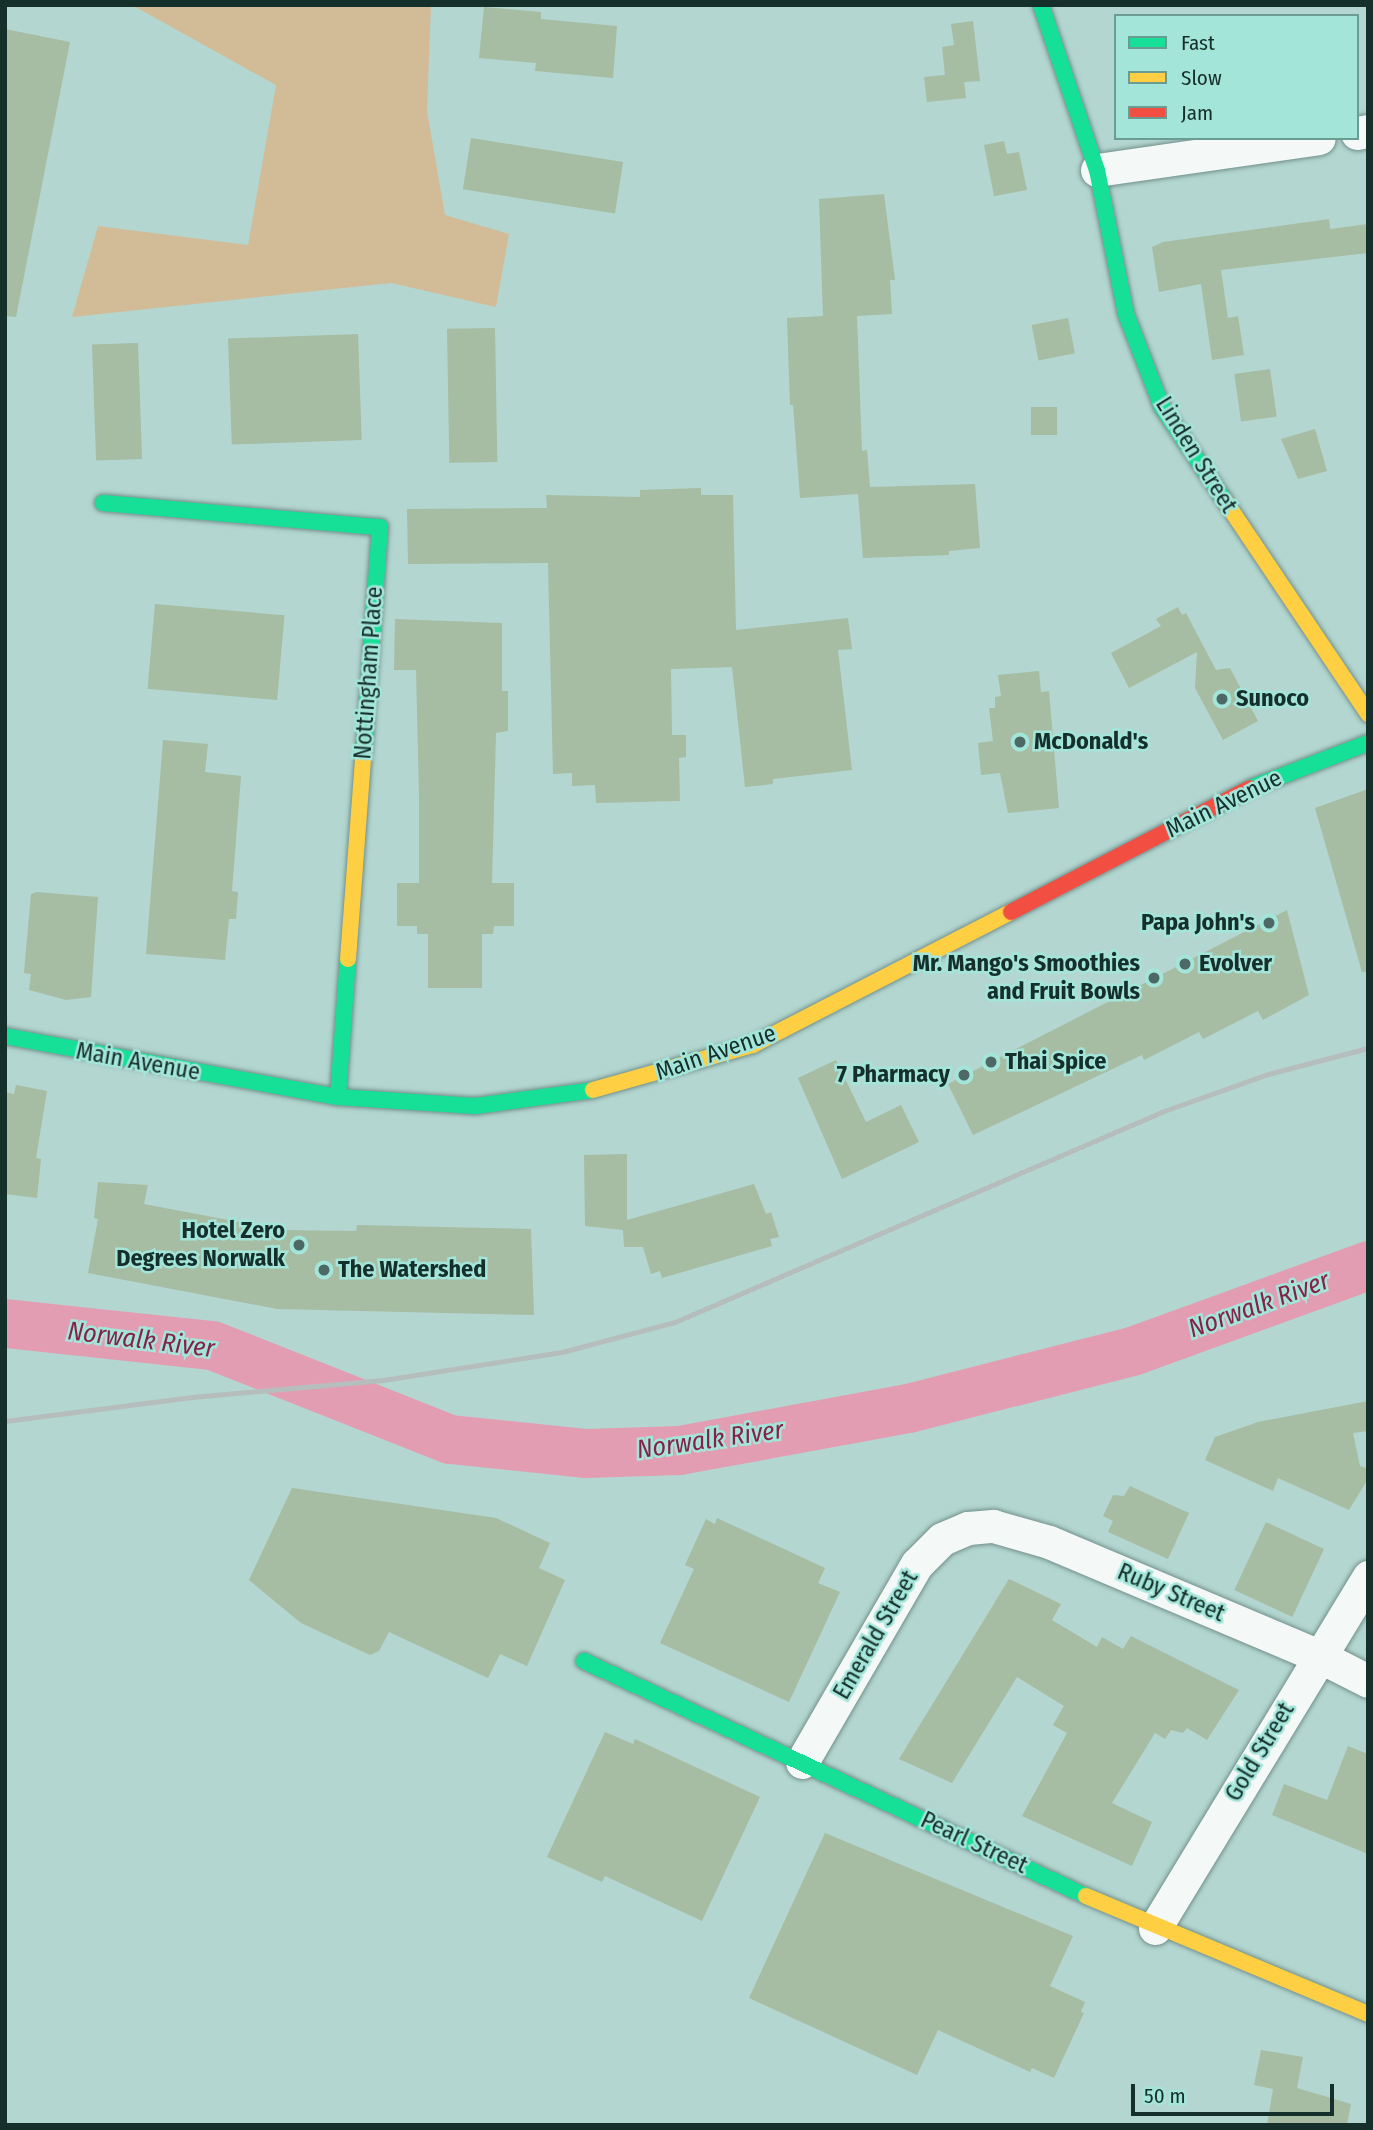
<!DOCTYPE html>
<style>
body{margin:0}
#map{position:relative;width:1373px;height:2130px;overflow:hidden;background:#b3d6d0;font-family:"Fira Sans Condensed",sans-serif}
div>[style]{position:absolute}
.green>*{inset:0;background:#d2bc97}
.river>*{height:49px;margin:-24.5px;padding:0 24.5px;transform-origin:24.5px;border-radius:24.5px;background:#e39db3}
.building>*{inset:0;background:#a6bca3;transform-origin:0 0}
.roads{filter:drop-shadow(0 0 2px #73908b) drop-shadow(0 0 2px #73908b)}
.street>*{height:33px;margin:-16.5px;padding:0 16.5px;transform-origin:16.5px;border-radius:16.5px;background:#f4f9f8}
.fast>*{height:16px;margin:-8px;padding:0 8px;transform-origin:8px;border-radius:8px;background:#16e098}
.slow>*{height:16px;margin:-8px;padding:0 8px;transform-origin:8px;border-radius:8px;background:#ffcf43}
.jam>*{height:16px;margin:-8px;padding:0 8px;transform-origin:8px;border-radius:8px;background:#f24e42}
.rail>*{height:5px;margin:-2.5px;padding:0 2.5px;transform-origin:2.5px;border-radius:2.5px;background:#b6bebd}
.dots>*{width:19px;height:19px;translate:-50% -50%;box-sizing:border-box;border:4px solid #a4e5d9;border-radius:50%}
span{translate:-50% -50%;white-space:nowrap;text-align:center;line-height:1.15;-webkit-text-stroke:5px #a4e5d9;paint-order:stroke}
.street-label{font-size:24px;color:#152f2b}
.poi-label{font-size:24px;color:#152f2b;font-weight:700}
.left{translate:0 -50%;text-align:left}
.right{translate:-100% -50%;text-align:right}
.water-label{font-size:26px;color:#862148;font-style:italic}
.frame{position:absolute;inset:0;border:7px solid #152f2b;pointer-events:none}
.legend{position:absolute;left:1114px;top:14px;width:245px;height:126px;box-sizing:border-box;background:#a4e5d9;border:2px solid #6b9c93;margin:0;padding:9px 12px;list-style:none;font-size:21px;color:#152f2b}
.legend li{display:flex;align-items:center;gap:14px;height:35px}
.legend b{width:35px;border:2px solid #6b9c93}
.scale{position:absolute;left:1131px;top:2084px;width:203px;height:32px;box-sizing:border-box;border:4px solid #152f2b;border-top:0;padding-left:9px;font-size:21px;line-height:24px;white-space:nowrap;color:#152f2b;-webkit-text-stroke:5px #a4e5d9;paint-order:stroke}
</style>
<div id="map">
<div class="green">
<div style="clip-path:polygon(132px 5px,431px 5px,427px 111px,445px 215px,509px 234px,496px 307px,391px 283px,72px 317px,98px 226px,248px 245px,276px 85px)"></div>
</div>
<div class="river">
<div style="left:5px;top:1323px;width:208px;rotate:6.1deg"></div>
<div style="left:212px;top:1345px;width:256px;rotate:21.6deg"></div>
<div style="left:450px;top:1439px;width:137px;rotate:5.9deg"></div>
<div style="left:586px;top:1453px;width:93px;rotate:-1.8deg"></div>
<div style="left:679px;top:1450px;width:233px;rotate:-10.4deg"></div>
<div style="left:908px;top:1408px;width:231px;rotate:-14.3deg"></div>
<div style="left:1132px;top:1351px;width:251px;rotate:-20deg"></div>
</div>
<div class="building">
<div style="clip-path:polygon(484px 7px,541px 12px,541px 19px,617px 26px,613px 78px,535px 71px,536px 63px,479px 58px)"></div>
<div style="clip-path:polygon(973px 21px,980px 81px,964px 82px,966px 98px,927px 102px,924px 77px,945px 75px,942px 47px,954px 45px,951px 24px)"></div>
<div style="clip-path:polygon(5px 29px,70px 42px,16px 317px,5px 316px)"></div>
<div style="left:471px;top:138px;width:154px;height:52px;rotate:9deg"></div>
<div style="clip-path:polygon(1004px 141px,1007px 154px,1019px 152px,1027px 190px,994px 196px,984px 145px)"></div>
<div style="clip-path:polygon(884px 194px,895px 280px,890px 280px,892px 314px,857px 316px,862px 451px,867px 450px,870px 487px,975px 484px,980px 548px,949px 551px,949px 555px,863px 558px,858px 494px,800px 498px,793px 405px,790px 405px,787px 318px,823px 316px,819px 199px)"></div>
<div style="clip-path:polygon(1329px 219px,1330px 229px,1368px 224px,1368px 253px,1221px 270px,1228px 318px,1238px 316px,1244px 355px,1212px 360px,1201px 284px,1159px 292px,1152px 247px,1163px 242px)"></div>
<div style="left:1068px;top:318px;width:36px;height:37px;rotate:79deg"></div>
<div style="left:495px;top:328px;width:134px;height:48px;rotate:89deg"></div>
<div style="left:358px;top:334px;width:106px;height:130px;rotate:88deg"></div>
<div style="left:138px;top:343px;width:116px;height:46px;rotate:88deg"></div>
<div style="left:1270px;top:369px;width:48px;height:36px;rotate:82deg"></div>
<div style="left:1031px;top:407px;width:26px;height:28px"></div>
<div style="clip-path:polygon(1315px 429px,1327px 471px,1298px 479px,1281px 439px)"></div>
<div style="clip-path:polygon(701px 488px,701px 495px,733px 495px,736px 630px,848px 618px,852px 649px,838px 650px,852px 770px,773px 779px,773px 784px,745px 787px,732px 667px,671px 669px,672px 735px,686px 735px,686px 757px,679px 758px,680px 801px,596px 803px,595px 785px,572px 786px,572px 773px,553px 774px,548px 563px,408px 564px,407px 509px,547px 508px,546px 495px,640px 497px,640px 490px)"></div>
<div style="left:155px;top:604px;width:130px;height:85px;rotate:5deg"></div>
<div style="clip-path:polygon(1178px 607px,1182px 615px,1186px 613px,1216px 670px,1230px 668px,1258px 721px,1223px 740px,1195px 688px,1197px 652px,1129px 688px,1111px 653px,1161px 626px,1156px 619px)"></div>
<div style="clip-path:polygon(395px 619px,502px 623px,502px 691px,508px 691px,508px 731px,496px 733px,492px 883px,514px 883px,514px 926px,494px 926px,493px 934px,482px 934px,482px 988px,428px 988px,428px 934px,417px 934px,417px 926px,397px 926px,397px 883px,419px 883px,419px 797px,416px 670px,394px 670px)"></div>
<div style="clip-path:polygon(1039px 671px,1041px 692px,1049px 691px,1059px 808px,1008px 813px,1000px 773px,981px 775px,978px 743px,993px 741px,989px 708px,995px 708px,995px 697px,1001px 696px,998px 675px)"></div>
<div style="clip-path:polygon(163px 740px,208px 744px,205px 772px,241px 776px,232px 891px,238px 892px,236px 919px,229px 919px,225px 960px,146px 954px)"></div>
<div style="clip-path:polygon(1368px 789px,1368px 971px,1362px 972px,1315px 808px)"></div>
<div style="clip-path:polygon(37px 892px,98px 897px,91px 997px,66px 1000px,29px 990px,31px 974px,24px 973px,31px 894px)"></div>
<div style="clip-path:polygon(1287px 910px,1309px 995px,1263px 1020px,1258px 1011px,1203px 1039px,1199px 1032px,1144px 1060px,1142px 1055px,973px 1135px,948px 1084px)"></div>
<div style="clip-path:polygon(836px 1060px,866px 1122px,901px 1105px,919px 1142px,842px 1179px,798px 1078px)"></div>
<div style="clip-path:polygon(16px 1085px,47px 1091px,36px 1158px,41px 1159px,37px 1198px,5px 1194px,5px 1092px,14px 1094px)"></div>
<div style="clip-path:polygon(627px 1154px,627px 1220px,754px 1184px,766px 1214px,771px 1212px,779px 1237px,770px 1239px,772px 1246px,662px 1278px,660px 1271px,651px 1274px,643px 1247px,624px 1247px,623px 1230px,585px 1226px,584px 1155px)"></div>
<div style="clip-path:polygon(98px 1182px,148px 1185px,144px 1204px,281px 1230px,356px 1231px,357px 1225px,531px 1229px,534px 1315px,277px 1309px,88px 1273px,98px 1219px,94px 1218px)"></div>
<div style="clip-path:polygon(1368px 1401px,1368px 1431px,1353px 1433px,1360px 1466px,1368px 1469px,1368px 1479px,1349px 1510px,1278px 1478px,1273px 1491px,1205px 1460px,1215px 1437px,1258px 1422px)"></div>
<div style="clip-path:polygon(1130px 1486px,1189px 1513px,1168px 1559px,1108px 1532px,1113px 1521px,1103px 1516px,1113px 1495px,1124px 1496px)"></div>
<div style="clip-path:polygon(292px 1488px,496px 1518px,550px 1543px,539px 1568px,565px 1580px,527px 1666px,500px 1654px,488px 1678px,389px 1632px,379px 1651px,370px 1655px,301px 1623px,249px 1580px)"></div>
<div style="clip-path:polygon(717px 1518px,825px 1568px,818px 1583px,840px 1592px,789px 1702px,660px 1643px,694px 1569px,685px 1565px,706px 1519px,715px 1524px)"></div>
<div style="left:1266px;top:1522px;width:64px;height:75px;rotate:25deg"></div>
<div style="clip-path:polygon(1009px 1579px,1061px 1604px,1052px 1620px,1097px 1647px,1102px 1637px,1123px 1649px,1131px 1636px,1239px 1690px,1207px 1740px,1187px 1728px,1183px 1733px,1171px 1730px,1165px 1739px,1155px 1733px,1112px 1803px,1152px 1822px,1132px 1866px,1022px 1816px,1067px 1733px,1053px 1725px,1064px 1706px,1017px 1677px,952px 1783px,899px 1759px)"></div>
<div style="clip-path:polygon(605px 1732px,633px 1744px,635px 1739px,760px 1797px,702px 1921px,605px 1876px,602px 1882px,547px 1857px)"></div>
<div style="clip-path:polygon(1348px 1746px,1368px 1754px,1368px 1854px,1272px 1815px,1284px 1784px,1327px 1800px)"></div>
<div style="clip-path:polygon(825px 1833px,1073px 1936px,1050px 1986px,1085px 2002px,1081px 2012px,1084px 2013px,1054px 2078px,1032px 2068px,1030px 2072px,938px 2030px,917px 2075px,749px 1998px)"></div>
<div style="clip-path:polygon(1261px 2050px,1303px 2057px,1297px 2088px,1351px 2104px,1347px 2125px,1267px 2125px,1273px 2089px,1254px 2085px)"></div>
</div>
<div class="roads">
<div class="street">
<div style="left:1357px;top:133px;width:11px;rotate:-10deg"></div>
<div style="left:1097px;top:170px;width:224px;rotate:-8.2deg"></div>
<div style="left:802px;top:1762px;width:229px;rotate:-59.9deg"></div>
<div style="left:917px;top:1564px;width:35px;rotate:-45deg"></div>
<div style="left:942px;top:1539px;width:28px;rotate:-23deg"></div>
<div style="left:968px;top:1528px;width:25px;rotate:-5deg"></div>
<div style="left:993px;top:1526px;width:58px;rotate:15.9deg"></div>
<div style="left:1049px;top:1542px;width:291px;rotate:22.9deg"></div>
<div style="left:1317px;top:1655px;width:57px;rotate:27deg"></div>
<div style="left:1155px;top:1928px;width:411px;rotate:-58.7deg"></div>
</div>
<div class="fast">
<div style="left:1041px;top:5px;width:174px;rotate:71.3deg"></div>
<div style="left:1097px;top:170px;width:147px;rotate:78.6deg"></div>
<div style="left:1126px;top:314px;width:100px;rotate:68.8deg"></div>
<div style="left:1162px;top:407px;width:113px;rotate:56.2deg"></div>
<div style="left:103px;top:503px;width:278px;rotate:5deg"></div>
<div style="left:380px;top:527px;width:222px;rotate:94.1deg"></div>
<div style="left:1250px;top:788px;width:126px;rotate:-20.9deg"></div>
<div style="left:5px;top:1036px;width:339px;rotate:10.4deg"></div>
<div style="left:338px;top:1097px;width:137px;rotate:3.8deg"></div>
<div style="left:475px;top:1106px;width:119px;rotate:-7.7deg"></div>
<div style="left:338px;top:1097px;width:138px;rotate:-85.9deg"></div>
<div style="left:584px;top:1661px;width:554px;rotate:25.09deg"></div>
</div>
<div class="slow">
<div style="left:1225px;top:501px;width:257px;rotate:56.1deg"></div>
<div style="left:348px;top:959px;width:212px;rotate:-85.7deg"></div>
<div style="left:593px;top:1090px;width:166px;rotate:-15.7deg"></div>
<div style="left:753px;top:1045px;width:290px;rotate:-27.3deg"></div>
<div style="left:1086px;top:1896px;width:306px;rotate:22.7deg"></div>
</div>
<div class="jam">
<div style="left:1011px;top:912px;width:269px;rotate:-27.4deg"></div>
</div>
</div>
<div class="rail">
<div style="left:5px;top:1421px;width:189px;rotate:-7.3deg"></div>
<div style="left:192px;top:1397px;width:192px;rotate:-5.1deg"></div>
<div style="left:383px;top:1380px;width:181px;rotate:-8.9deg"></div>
<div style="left:562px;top:1352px;width:117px;rotate:-14.9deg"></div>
<div style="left:675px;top:1322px;width:533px;rotate:-23.34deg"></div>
<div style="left:1164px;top:1111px;width:110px;rotate:-19.6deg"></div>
<div style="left:1268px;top:1074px;width:103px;rotate:-14.6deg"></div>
</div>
<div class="dots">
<div style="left:1222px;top:699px;background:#4c6965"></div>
<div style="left:1020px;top:742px;background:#4c6965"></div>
<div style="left:1269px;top:923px;background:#4c6965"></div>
<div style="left:1185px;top:964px;background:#4c6965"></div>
<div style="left:1154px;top:978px;background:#4c6965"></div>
<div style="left:991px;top:1062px;background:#4c6965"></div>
<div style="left:964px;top:1075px;background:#4c6965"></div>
<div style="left:299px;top:1245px;background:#4c6965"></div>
<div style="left:324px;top:1270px;background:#4c6965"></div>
</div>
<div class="street-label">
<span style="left:1196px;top:455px;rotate:58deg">Linden Street</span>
<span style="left:369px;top:673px;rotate:-86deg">Nottingham Place</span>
<span style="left:1224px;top:804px;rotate:-26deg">Main Avenue</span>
<span style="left:716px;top:1053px;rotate:-19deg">Main Avenue</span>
<span style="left:138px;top:1062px;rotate:10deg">Main Avenue</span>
<span style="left:1171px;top:1593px;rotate:23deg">Ruby Street</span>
<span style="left:876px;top:1635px;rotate:-60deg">Emerald Street</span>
<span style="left:1260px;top:1752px;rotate:-59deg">Gold Street</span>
<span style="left:974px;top:1843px;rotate:25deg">Pearl Street</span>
</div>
<div class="poi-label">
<span class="left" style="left:1236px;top:699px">Sunoco</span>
<span class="left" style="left:1034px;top:742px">McDonald's</span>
<span class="right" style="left:1255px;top:923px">Papa John's</span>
<span class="right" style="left:1140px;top:978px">Mr. Mango's Smoothies<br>and Fruit Bowls</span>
<span class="left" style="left:1199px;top:964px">Evolver</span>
<span class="left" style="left:1005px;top:1062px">Thai Spice</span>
<span class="right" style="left:950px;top:1075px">7 Pharmacy</span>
<span class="right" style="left:285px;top:1245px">Hotel Zero<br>Degrees Norwalk</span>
<span class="left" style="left:338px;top:1270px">The Watershed</span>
</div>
<div class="water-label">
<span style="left:1259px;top:1305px;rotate:-20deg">Norwalk River</span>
<span style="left:141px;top:1340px;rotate:7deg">Norwalk River</span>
<span style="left:710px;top:1440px;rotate:-8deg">Norwalk River</span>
</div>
<div class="frame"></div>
<ul class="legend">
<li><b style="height:9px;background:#16e098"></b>Fast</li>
<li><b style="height:9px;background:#ffcf43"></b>Slow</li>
<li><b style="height:9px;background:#f24e42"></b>Jam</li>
</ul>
<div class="scale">50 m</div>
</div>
